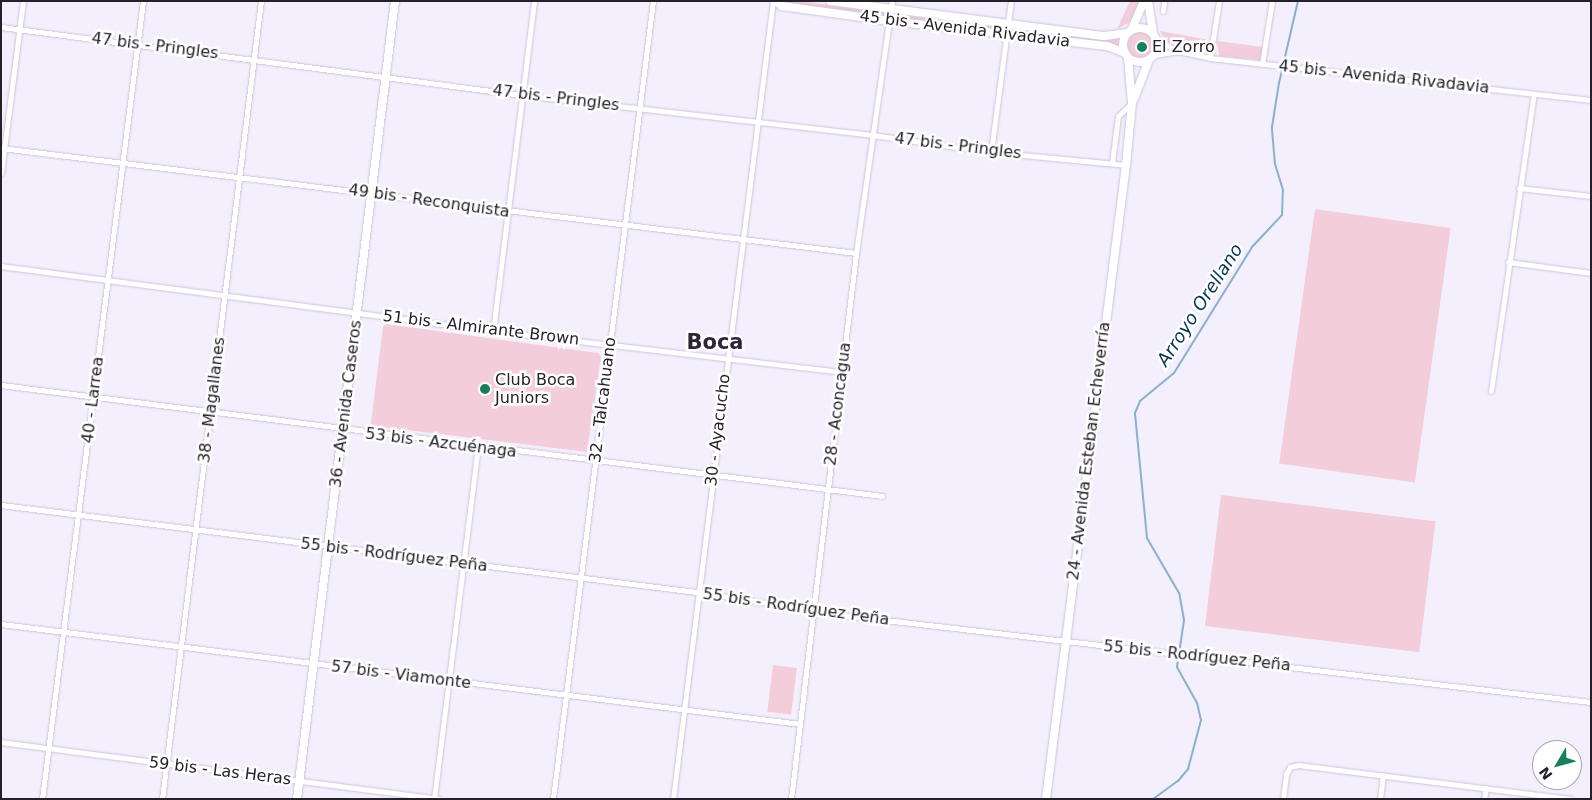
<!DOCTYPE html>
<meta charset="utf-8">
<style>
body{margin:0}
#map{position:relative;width:1592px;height:800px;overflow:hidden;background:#f4effd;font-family:"DejaVu Sans",sans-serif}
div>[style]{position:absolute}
.green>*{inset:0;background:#f3cdda;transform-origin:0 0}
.round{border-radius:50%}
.stream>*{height:2px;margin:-1px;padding:0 1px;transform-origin:1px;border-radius:1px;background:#8aafd0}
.roads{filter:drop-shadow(0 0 1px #ccc4db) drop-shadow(0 0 1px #ccc4db)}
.minor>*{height:5px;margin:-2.5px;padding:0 2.5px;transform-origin:2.5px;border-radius:2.5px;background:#fff}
.secondary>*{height:8px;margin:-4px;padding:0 4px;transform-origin:4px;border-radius:4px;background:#fff}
.secondary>.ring{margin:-4px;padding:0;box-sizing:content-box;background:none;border:8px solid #fff;border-radius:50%}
.dots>*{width:14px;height:14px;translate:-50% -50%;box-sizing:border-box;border:2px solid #fff;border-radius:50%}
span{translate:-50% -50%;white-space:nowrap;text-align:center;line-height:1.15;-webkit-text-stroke:5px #fff;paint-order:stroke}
.street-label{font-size:16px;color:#24212a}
.poi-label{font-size:16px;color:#24212a}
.left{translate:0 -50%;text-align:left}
.water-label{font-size:18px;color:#093556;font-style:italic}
.district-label{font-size:21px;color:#2d2638;font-weight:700}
.frame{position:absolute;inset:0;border:2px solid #24212a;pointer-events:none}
.north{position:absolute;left:1532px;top:740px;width:50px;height:50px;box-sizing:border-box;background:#fff;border:1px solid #a7a6aa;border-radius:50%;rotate:233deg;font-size:14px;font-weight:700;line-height:20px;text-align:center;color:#24212a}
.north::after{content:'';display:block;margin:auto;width:18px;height:22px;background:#16805c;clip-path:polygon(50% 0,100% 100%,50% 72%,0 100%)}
</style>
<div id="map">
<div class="green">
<div style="clip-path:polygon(801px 1px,886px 13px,885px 16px,783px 2px)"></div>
<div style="clip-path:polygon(1130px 1px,1141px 1px,1136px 14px,1130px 22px,1117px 29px)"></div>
<div style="left:898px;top:15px;width:103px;height:3px;rotate:6deg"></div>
<div style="clip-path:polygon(1014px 28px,1107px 40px,1119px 38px,1118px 46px)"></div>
<div style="clip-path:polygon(1160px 31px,1210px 40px,1208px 48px,1199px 52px,1177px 47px,1167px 44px)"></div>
<div class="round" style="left:1127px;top:31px;width:28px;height:28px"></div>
<div style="clip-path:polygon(1217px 41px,1264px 47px,1261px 60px,1219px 56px)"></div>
<div style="left:1315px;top:209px;width:137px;height:257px;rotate:8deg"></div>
<div style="clip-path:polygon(386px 324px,598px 353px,601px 356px,587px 452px,374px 426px,371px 423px,383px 327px)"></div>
<div style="left:1221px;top:495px;width:216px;height:132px;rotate:7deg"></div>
<div style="left:773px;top:665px;width:24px;height:47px;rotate:7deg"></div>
</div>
<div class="stream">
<div style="left:1153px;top:799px;width:31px;rotate:-36deg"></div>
<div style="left:1178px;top:781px;width:16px;rotate:-50deg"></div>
<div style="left:1188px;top:769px;width:51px;rotate:-75.1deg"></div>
<div style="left:1201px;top:720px;width:17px;rotate:-103deg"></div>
<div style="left:1197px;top:703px;width:41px;rotate:-119.1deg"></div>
<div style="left:1177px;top:667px;width:48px;rotate:-81.5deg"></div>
<div style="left:1184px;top:620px;width:27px;rotate:-100deg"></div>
<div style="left:1179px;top:593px;width:64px;rotate:-120.2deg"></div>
<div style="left:1147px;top:538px;width:126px;rotate:-95.5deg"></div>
<div style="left:1135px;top:413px;width:13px;rotate:-67deg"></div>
<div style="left:1140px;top:401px;width:44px;rotate:-39.5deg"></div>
<div style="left:1174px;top:373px;width:148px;rotate:-58.2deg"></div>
<div style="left:1252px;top:247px;width:44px;rotate:-46.8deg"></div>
<div style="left:1282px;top:215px;width:25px;rotate:-88deg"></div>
<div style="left:1283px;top:190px;width:27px;rotate:-107deg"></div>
<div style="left:1275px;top:164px;width:37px;rotate:-95deg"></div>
<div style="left:1272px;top:127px;width:45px;rotate:-81deg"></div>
<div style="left:1279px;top:83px;width:84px;rotate:-77deg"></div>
</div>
<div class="roads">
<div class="minor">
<div style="left:1163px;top:11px;width:10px;rotate:-84deg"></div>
<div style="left:1px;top:27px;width:525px;rotate:7.44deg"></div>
<div style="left:522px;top:95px;width:352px;rotate:6.5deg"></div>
<div style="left:872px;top:135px;width:120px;rotate:8.1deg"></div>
<div style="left:991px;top:152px;width:136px;rotate:5.5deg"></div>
<div style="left:1156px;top:39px;width:25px;rotate:29deg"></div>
<div style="left:1178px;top:51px;width:33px;rotate:12deg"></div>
<div style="left:1210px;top:58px;width:383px;rotate:6.3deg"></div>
<div style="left:1154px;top:55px;width:24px;rotate:-9deg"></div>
<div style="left:1210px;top:58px;width:58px;rotate:-81deg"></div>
<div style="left:1262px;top:64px;width:64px;rotate:-81deg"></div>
<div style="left:1px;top:148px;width:861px;rotate:7deg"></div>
<div style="left:991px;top:152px;width:152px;rotate:-82.5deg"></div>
<div style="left:1112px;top:163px;width:47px;rotate:-82.7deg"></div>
<div style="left:1118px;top:116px;width:19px;rotate:-43deg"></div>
<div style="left:1px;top:173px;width:173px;rotate:-82.7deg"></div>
<div style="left:1519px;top:188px;width:72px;rotate:6.3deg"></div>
<div style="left:1508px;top:262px;width:84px;rotate:7.5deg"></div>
<div style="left:1px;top:266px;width:496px;rotate:7.5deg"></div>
<div style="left:493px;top:331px;width:352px;rotate:6.7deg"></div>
<div style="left:493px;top:331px;width:333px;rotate:-82.9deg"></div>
<div style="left:1px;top:385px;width:888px;rotate:7.18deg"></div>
<div style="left:1491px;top:391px;width:300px;rotate:-81.8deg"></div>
<div style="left:1px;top:505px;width:701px;rotate:7.13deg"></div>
<div style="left:697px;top:592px;width:147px;rotate:9deg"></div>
<div style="left:842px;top:615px;width:754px;rotate:6.63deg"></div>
<div style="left:1px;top:624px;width:805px;rotate:7.13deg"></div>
<div style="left:1px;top:742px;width:442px;rotate:7.4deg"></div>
<div style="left:42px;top:799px;width:804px;rotate:-82.79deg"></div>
<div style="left:162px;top:799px;width:804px;rotate:-82.93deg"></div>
<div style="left:434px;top:799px;width:355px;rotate:-82.9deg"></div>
<div style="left:553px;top:799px;width:804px;rotate:-82.86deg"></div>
<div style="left:673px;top:799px;width:804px;rotate:-82.86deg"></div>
<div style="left:791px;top:799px;width:550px;rotate:-83.21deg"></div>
<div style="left:856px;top:253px;width:255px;rotate:-81.9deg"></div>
<div style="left:1283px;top:799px;width:25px;rotate:-83deg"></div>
<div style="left:1286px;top:774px;width:8px;rotate:-60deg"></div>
<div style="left:1290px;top:767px;width:8px;rotate:-14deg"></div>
<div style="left:1298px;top:765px;width:275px;rotate:7.1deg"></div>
<div style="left:1380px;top:799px;width:24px;rotate:-83deg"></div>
<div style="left:1484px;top:799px;width:11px;rotate:-80deg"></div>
</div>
<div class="secondary">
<div style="left:776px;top:1px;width:8px;rotate:40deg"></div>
<div style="left:782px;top:6px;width:109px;rotate:7.9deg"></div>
<div style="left:890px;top:21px;width:218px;rotate:6.6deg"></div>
<div style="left:1107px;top:46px;width:19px;rotate:21deg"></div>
<div style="left:830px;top:1px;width:277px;rotate:7.3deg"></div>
<div style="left:1105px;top:36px;width:22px;rotate:-8deg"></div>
<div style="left:1148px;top:1px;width:32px;rotate:81deg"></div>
<div class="ring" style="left:1123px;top:28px;width:26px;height:26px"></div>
<div style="left:1132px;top:29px;width:30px;rotate:-67deg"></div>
<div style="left:1134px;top:99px;width:42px;rotate:-69deg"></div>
<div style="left:297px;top:799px;width:804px;rotate:-83deg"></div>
<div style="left:1046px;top:799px;width:639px;rotate:-82.81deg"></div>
<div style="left:1126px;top:165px;width:62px;rotate:-84.5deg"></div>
<div style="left:1132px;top:103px;width:46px;rotate:-95deg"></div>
</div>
</div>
<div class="dots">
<div style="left:1142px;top:47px;background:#16805c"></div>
<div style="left:485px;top:389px;background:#16805c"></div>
</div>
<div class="street-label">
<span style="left:965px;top:29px;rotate:7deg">45 bis - Avenida Rivadavia</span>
<span style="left:155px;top:46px;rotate:7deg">47 bis - Pringles</span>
<span style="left:1384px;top:77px;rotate:6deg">45 bis - Avenida Rivadavia</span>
<span style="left:556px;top:98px;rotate:7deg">47 bis - Pringles</span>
<span style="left:958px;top:146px;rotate:7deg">47 bis - Pringles</span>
<span style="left:429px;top:201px;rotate:8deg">49 bis - Reconquista</span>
<span style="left:481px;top:328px;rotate:7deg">51 bis - Almirante Brown</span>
<span style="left:93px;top:400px;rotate:-83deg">40 - Larrea</span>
<span style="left:212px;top:400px;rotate:-83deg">38 - Magallanes</span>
<span style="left:603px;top:400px;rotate:-83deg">32 - Talcahuano</span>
<span style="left:346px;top:404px;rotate:-83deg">36 - Avenida Caseros</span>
<span style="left:838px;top:404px;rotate:-83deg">28 - Aconcagua</span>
<span style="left:718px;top:430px;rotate:-83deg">30 - Ayacucho</span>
<span style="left:441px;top:443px;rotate:7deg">53 bis - Azcuénaga</span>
<span style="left:1089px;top:451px;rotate:-83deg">24 - Avenida Esteban Echeverría</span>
<span style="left:394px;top:555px;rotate:7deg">55 bis - Rodríguez Peña</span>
<span style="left:796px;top:607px;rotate:8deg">55 bis - Rodríguez Peña</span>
<span style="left:1197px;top:656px;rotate:6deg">55 bis - Rodríguez Peña</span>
<span style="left:401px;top:675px;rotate:7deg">57 bis - Viamonte</span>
<span style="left:220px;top:771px;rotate:7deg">59 bis - Las Heras</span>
</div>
<div class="poi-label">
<span class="left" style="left:1152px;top:47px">El Zorro</span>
<span class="left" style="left:495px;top:389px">Club Boca<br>Juniors</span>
</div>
<div class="water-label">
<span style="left:1200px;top:305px;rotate:-57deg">Arroyo Orellano</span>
</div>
<div class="district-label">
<span style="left:715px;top:342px">Boca</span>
</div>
<div class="frame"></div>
<div class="north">N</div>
</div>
